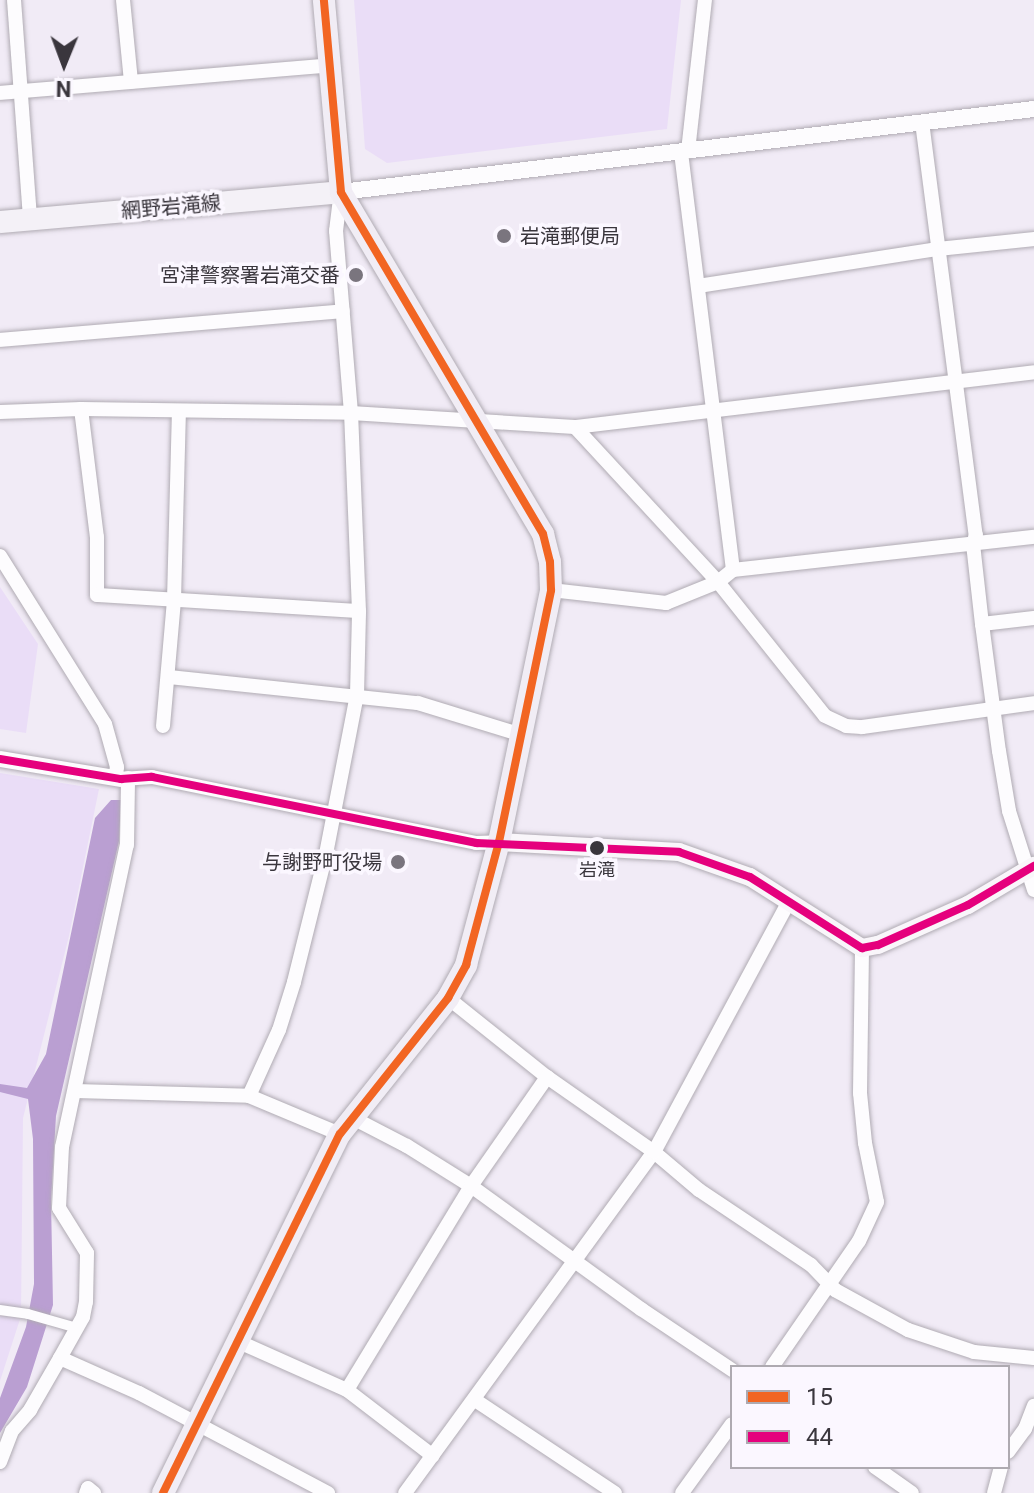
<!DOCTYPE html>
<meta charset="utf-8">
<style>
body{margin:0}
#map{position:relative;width:1034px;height:1493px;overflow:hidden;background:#f1ebf6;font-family:Roboto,"Noto Sans JP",sans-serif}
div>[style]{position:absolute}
.green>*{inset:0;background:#eaddf7}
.water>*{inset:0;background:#ba9fd2}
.roads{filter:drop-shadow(0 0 2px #b0abb3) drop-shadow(0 0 2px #b0abb3)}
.pedestrian>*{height:10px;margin:-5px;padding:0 5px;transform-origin:5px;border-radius:5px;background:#fdfcfe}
.minor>*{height:14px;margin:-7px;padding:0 7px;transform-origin:7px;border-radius:7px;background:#fdfcfe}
.tertiary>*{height:16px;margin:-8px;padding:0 8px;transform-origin:8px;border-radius:8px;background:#fdfcfe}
.secondary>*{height:18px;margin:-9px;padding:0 9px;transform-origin:9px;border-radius:9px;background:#f9f6fa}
.primary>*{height:22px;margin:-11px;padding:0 11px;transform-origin:11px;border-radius:11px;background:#f4f1f7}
.trunk>*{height:22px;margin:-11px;padding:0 11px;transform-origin:11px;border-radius:11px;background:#f1edf5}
.bus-1>*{height:8px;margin:-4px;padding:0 4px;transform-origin:4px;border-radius:4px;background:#f26522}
.bus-2>*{height:8px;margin:-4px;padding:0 4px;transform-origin:4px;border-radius:4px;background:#e5007d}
.dots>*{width:22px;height:22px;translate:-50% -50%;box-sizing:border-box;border:4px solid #fbf7ff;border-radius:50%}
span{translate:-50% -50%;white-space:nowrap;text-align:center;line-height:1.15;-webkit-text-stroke:7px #fbf7ff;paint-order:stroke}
.bus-label{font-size:18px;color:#3a363d}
.street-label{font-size:20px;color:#3a363d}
.poi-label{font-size:20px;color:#3a363d}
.left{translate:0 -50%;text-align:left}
.right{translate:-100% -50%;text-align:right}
.legend{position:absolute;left:730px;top:1365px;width:280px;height:104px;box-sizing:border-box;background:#fbf7ff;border:2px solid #aeaab1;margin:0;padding:10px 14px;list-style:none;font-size:24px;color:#3a363d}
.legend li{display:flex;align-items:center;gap:16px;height:40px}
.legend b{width:40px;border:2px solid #aeaab1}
.north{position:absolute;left:24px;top:24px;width:80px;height:80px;-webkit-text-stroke:6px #fbf7ff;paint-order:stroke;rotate:181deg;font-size:22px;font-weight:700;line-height:32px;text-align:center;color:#3a363d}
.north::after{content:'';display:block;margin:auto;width:28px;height:36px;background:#3a363d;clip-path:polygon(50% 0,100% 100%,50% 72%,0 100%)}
</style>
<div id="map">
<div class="green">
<div style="clip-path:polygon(354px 0,681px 0,667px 129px,387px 163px,365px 149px)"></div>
<div style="clip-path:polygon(0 587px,38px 644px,26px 733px,0 729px)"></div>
<div style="clip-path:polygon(0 773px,99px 789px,69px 936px,23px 1118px,21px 1316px,0 1381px)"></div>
</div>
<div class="water">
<div style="clip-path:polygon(111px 800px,121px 800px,119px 841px,56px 1116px,51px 1200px,53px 1305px,27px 1387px,0 1433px,0 1398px,26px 1327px,34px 1284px,33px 1139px,28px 1099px,0 1092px,0 1084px,27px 1088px,46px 1054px,95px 818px)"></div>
</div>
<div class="roads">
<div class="pedestrian">
<div style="left:0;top:1310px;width:28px;rotate:8deg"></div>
<div style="left:28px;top:1314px;width:51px;rotate:15.9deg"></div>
</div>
<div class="minor">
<div style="left:14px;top:0;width:220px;rotate:85.8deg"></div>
<div style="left:123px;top:0;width:82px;rotate:84.4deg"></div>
<div style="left:0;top:93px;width:331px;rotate:-4.8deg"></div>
<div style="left:922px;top:122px;width:417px;rotate:82.6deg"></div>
<div style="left:976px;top:535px;width:9px;rotate:108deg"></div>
<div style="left:973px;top:544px;width:81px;rotate:83.6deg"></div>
<div style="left:982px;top:624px;width:128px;rotate:82.4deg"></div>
<div style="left:999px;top:751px;width:61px;rotate:80.5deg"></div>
<div style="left:1009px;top:811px;width:83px;rotate:72.4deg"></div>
<div style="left:688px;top:151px;width:152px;rotate:-83.6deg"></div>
<div style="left:698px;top:286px;width:243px;rotate:-8.8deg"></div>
<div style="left:938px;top:249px;width:97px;rotate:-5.9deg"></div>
<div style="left:0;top:340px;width:344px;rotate:-4.8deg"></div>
<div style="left:81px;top:409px;width:129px;rotate:82.9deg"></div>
<div style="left:97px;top:537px;width:58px;rotate:90deg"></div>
<div style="left:97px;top:595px;width:262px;rotate:3.5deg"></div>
<div style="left:0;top:412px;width:81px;rotate:-2.1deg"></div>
<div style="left:81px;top:409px;width:270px;rotate:0.8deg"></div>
<div style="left:351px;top:413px;width:224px;rotate:3.6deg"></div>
<div style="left:575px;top:427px;width:462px;rotate:-6.8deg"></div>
<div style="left:575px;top:427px;width:211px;rotate:47.3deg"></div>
<div style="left:718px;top:582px;width:171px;rotate:51.4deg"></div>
<div style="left:825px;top:716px;width:23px;rotate:25deg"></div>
<div style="left:846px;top:726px;width:16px;rotate:4deg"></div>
<div style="left:862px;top:727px;width:174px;rotate:-7.9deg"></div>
<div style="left:0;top:556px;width:198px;rotate:58deg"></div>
<div style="left:105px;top:724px;width:45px;rotate:74.4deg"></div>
<div style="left:117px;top:767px;width:11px;rotate:100deg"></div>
<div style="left:733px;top:570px;width:303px;rotate:-6.3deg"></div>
<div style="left:551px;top:590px;width:116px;rotate:6.4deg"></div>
<div style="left:666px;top:603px;width:56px;rotate:-22deg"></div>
<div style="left:718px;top:582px;width:19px;rotate:-39deg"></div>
<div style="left:733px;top:570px;width:421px;rotate:-97.1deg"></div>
<div style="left:982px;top:624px;width:52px;rotate:-6.6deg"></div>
<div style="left:169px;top:677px;width:250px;rotate:6deg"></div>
<div style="left:418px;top:703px;width:109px;rotate:17.1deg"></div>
<div style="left:163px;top:726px;width:126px;rotate:-85deg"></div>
<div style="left:174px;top:600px;width:189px;rotate:-88.5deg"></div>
<div style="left:122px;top:779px;width:30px;rotate:-4deg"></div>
<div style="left:152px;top:777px;width:331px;rotate:11.5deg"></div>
<div style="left:476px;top:843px;width:23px;rotate:-2deg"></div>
<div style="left:448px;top:998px;width:127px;rotate:38.6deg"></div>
<div style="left:547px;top:1077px;width:131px;rotate:35deg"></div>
<div style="left:654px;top:1152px;width:59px;rotate:40.2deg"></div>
<div style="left:699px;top:1190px;width:135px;rotate:33.8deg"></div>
<div style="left:811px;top:1265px;width:35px;rotate:46deg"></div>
<div style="left:835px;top:1290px;width:83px;rotate:28.7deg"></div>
<div style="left:908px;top:1330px;width:70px;rotate:18.4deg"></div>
<div style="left:974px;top:1352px;width:60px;rotate:5.7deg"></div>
<div style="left:75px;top:1091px;width:174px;rotate:1.6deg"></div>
<div style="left:249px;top:1096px;width:99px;rotate:22.7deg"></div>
<div style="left:249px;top:1096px;width:72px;rotate:-65.6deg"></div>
<div style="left:279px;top:1030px;width:50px;rotate:-72.6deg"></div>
<div style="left:294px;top:982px;width:132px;rotate:-76deg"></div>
<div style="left:326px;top:854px;width:162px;rotate:-79deg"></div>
<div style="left:357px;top:695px;width:84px;rotate:-88.6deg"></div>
<div style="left:359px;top:611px;width:198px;rotate:-92.3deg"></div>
<div style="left:351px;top:413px;width:183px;rotate:-94.7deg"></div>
<div style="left:336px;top:231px;width:38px;rotate:-83deg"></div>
<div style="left:351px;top:1117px;width:63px;rotate:27.4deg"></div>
<div style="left:407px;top:1146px;width:75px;rotate:32deg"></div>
<div style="left:471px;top:1186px;width:210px;rotate:35.9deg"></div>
<div style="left:641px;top:1309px;width:110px;rotate:33.8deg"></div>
<div style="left:237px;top:1341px;width:120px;rotate:24deg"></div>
<div style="left:347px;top:1390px;width:108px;rotate:37.5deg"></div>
<div style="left:60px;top:1358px;width:86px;rotate:23.9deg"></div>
<div style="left:139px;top:1393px;width:214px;rotate:27.9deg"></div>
<div style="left:772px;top:1367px;width:153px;rotate:-55.4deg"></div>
<div style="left:859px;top:1241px;width:43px;rotate:-65.2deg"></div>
<div style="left:877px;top:1202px;width:60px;rotate:-101.5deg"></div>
<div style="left:865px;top:1143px;width:50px;rotate:-95.7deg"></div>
<div style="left:860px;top:1093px;width:145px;rotate:-89.2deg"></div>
<div style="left:347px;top:1390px;width:239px;rotate:-58.7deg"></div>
<div style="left:471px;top:1186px;width:133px;rotate:-55.1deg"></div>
<div style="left:475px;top:1400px;width:168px;rotate:33.6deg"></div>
<div style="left:1008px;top:1452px;width:29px;rotate:-54deg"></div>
<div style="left:1025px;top:1429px;width:25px;rotate:-69deg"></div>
<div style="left:0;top:1462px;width:33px;rotate:-69deg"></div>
<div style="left:12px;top:1431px;width:28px;rotate:-49deg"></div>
<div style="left:30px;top:1410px;width:60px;rotate:-60deg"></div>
<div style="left:60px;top:1358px;width:47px;rotate:-60.7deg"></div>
<div style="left:83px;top:1317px;width:15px;rotate:-79deg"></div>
<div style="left:86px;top:1302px;width:49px;rotate:-88.8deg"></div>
<div style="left:87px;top:1253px;width:53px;rotate:-121.9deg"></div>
<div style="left:59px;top:1208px;width:61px;rotate:-87.2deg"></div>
<div style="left:62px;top:1147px;width:309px;rotate:-77.9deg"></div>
<div style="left:127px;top:845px;width:67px;rotate:-89.1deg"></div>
<div style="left:875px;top:1467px;width:45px;rotate:35.1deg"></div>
<div style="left:86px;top:1493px;width:5px;rotate:-68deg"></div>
<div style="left:88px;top:1488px;width:8px;rotate:40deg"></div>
<div style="left:405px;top:1493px;width:422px;rotate:-53.9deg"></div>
<div style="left:654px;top:1152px;width:285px;rotate:-61.7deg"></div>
<div style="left:682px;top:1493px;width:85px;rotate:-54.1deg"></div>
<div style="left:994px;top:1493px;width:27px;rotate:-75deg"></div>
</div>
<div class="tertiary">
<div style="left:341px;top:192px;width:698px;rotate:-6.83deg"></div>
<div style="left:0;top:759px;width:123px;rotate:9.4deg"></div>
</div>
<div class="secondary">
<div style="left:499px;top:842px;width:180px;rotate:3.2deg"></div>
<div style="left:679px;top:852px;width:75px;rotate:19.4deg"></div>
<div style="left:750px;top:877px;width:133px;rotate:32.4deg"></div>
<div style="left:862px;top:948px;width:16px;rotate:-11deg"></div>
<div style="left:878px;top:945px;width:98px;rotate:-24deg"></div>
<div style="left:968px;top:905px;width:77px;rotate:-30.6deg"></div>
</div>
<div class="primary">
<div style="left:0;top:222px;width:342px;rotate:-5deg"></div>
</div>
<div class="trunk">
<div style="left:163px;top:1493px;width:400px;rotate:-63.8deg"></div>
<div style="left:340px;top:1134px;width:174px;rotate:-51.5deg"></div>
<div style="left:448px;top:998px;width:38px;rotate:-61deg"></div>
<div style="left:466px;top:965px;width:127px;rotate:-75deg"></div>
<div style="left:499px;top:842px;width:257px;rotate:-78.3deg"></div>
<div style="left:551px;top:590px;width:28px;rotate:-92deg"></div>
<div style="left:550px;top:562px;width:29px;rotate:-104deg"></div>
<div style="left:543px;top:534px;width:397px;rotate:-120.6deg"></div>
<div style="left:341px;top:192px;width:193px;rotate:-95.1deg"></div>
</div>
</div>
<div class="bus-1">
<div style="left:163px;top:1493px;width:400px;rotate:-63.8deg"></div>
<div style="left:340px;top:1134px;width:174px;rotate:-51.5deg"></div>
<div style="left:448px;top:998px;width:38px;rotate:-61deg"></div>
<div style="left:466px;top:965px;width:127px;rotate:-75deg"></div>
<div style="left:499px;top:842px;width:257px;rotate:-78.3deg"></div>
<div style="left:551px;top:590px;width:28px;rotate:-92deg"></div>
<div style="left:550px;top:562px;width:29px;rotate:-104deg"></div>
<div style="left:543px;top:534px;width:397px;rotate:-120.6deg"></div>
<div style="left:341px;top:192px;width:193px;rotate:-95.1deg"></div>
</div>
<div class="bus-2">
<div style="left:0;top:759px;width:123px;rotate:9.4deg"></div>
<div style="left:121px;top:779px;width:31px;rotate:-4deg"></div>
<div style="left:152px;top:777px;width:331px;rotate:11.5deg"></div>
<div style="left:476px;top:843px;width:203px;rotate:2.5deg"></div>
<div style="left:679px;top:852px;width:75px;rotate:19.4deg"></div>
<div style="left:750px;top:877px;width:133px;rotate:32.4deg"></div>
<div style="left:862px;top:948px;width:16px;rotate:-11deg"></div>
<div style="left:878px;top:945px;width:98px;rotate:-24deg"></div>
<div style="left:968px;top:905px;width:77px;rotate:-30.6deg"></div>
</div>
<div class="dots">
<div style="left:504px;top:236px;background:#7a757e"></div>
<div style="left:356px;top:275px;background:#7a757e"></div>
<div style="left:597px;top:848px;background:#3a363d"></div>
<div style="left:398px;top:862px;background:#7a757e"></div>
</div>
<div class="bus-label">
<span style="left:597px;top:870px">岩滝</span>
</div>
<div class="street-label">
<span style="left:171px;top:207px;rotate:-5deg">網野岩滝線</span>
</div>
<div class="poi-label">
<span class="left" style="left:520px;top:236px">岩滝郵便局</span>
<span class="right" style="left:340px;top:275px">宮津警察署岩滝交番</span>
<span class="right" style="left:382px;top:862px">与謝野町役場</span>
</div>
<ul class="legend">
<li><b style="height:10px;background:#f26522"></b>15</li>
<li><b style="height:10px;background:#e5007d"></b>44</li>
</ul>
<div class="north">N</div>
</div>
